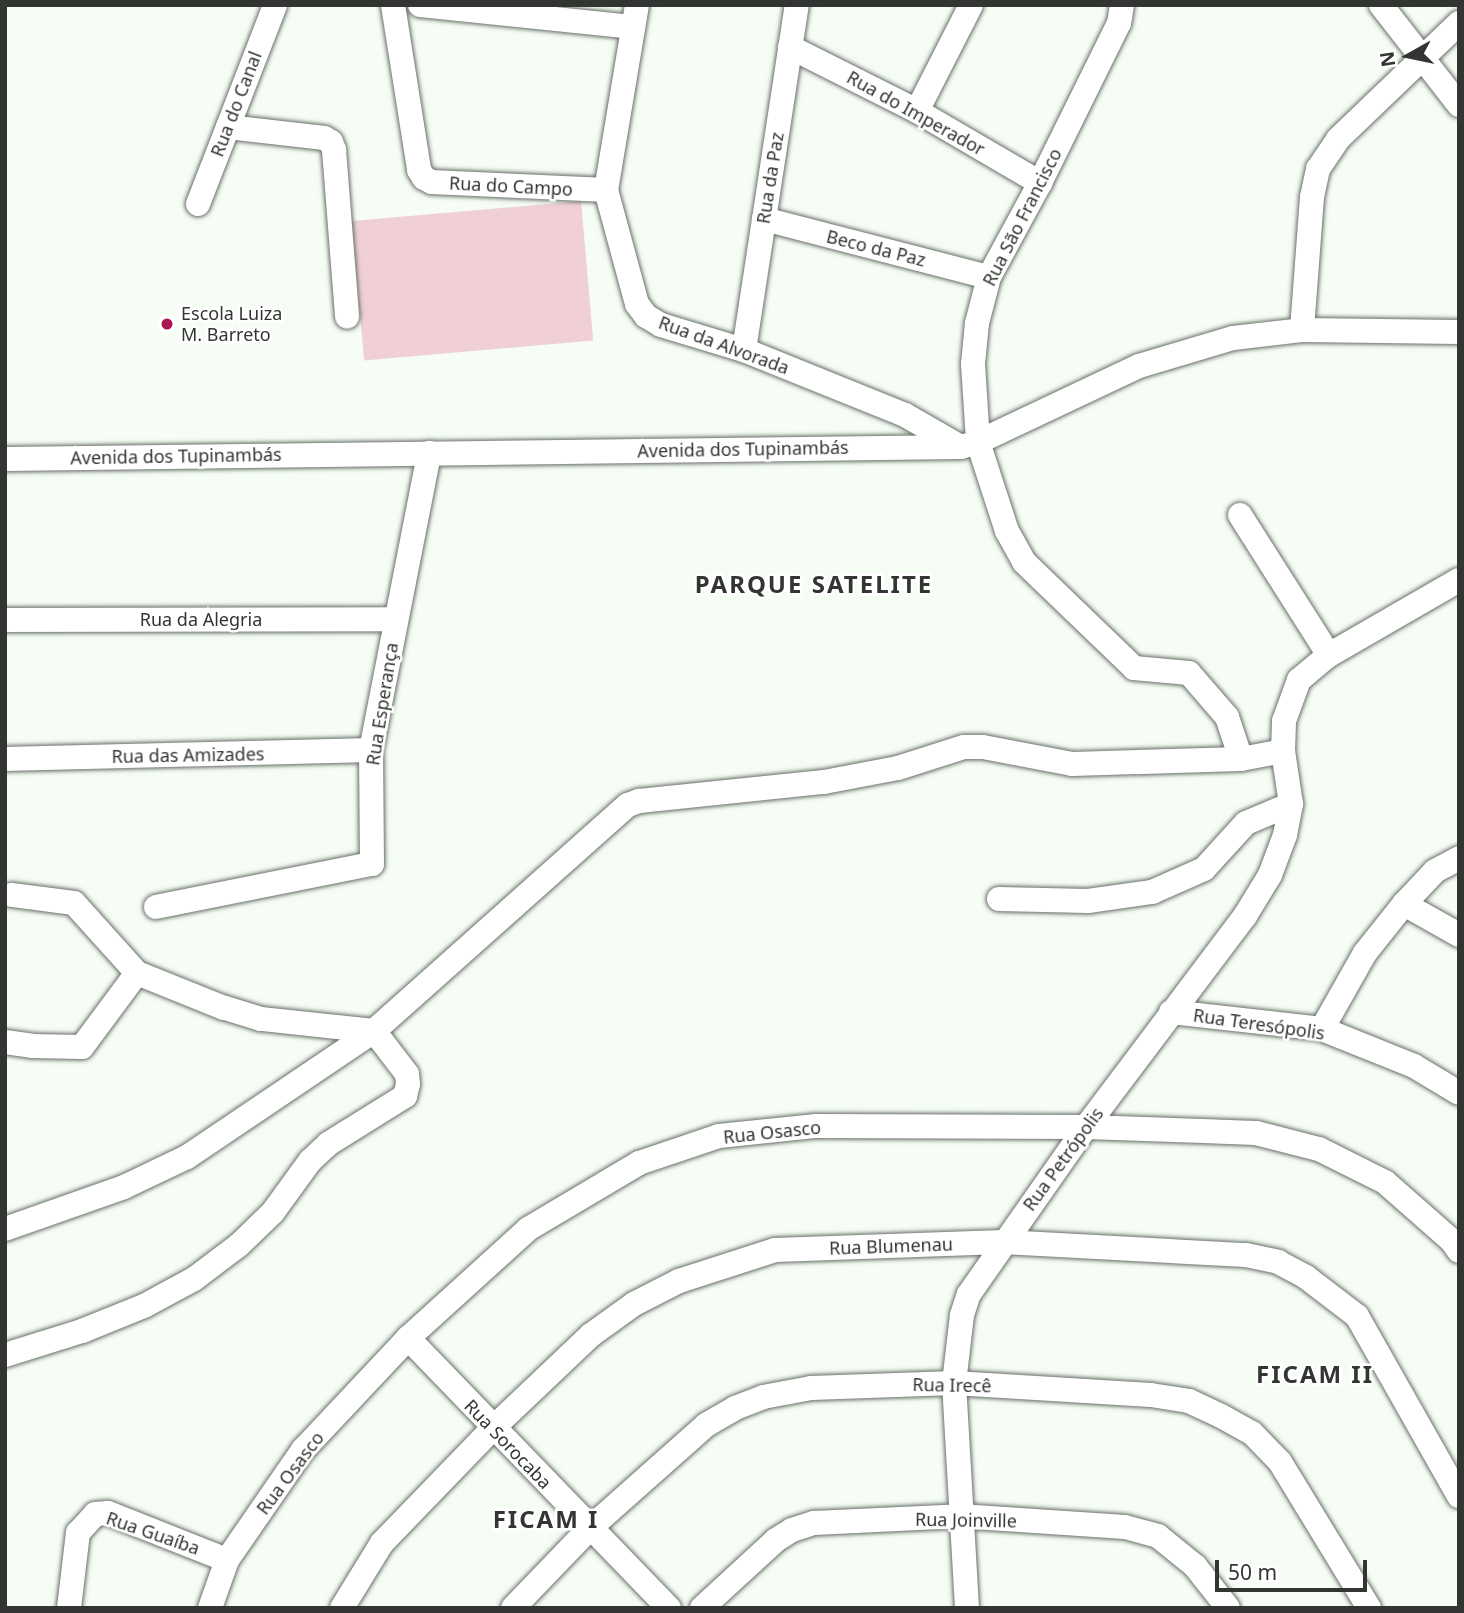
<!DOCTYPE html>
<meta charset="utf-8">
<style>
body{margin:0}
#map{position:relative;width:1464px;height:1613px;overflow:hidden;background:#f5fdf4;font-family:"Noto Sans",sans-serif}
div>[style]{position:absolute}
.green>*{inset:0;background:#f0cfd6;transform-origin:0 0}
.roads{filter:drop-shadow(0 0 2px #697069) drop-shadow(0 0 2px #697069)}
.minor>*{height:24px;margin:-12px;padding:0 12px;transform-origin:12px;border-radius:12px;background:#fff}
.dots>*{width:19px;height:19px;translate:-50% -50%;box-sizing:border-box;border:4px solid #fff;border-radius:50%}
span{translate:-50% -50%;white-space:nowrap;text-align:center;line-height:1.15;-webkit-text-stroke:5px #fff;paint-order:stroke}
.street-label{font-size:18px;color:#323532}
.poi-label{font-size:18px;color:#323532}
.left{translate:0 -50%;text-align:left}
.district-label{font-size:24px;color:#323532;font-weight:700;letter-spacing:2px}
.frame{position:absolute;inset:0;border:7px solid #323532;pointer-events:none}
.north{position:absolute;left:1373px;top:21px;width:70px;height:70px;-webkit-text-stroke:5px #fff;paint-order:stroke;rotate:261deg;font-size:19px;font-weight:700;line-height:28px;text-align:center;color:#323532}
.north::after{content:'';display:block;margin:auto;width:24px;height:32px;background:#323532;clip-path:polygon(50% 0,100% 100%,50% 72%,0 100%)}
.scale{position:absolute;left:1215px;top:1560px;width:152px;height:32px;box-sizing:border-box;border:4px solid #323532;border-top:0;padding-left:9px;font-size:21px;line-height:24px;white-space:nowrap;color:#323532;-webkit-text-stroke:5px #fff;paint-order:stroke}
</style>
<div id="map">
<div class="green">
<div style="left:581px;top:201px;width:140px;height:230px;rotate:85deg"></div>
</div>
<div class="roads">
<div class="minor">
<div style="left:393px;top:5px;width:167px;rotate:81deg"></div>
<div style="left:419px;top:170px;width:9px;rotate:58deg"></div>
<div style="left:424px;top:178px;width:9px;rotate:27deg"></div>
<div style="left:432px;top:182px;width:174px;rotate:2.6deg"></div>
<div style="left:420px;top:5px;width:213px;rotate:5.9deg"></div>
<div style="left:637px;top:5px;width:188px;rotate:99.5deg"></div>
<div style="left:606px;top:190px;width:118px;rotate:74.8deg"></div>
<div style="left:637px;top:304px;width:15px;rotate:53deg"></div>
<div style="left:646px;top:316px;width:17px;rotate:31deg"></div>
<div style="left:661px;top:325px;width:87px;rotate:16.8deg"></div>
<div style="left:744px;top:350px;width:174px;rotate:22deg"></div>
<div style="left:905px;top:415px;width:62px;rotate:29.9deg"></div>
<div style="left:1122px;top:5px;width:18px;rotate:99deg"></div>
<div style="left:1119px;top:23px;width:178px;rotate:116.3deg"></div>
<div style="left:1040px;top:183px;width:107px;rotate:118.5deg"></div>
<div style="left:989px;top:277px;width:48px;rotate:104.6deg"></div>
<div style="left:977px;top:323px;width:41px;rotate:95.6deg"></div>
<div style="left:973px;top:364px;width:78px;rotate:86.3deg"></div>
<div style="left:978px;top:442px;width:94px;rotate:72deg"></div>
<div style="left:1007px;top:531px;width:35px;rotate:61deg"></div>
<div style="left:1024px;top:562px;width:153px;rotate:43.9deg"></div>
<div style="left:1134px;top:668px;width:55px;rotate:5.2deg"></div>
<div style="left:1189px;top:673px;width:58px;rotate:49.2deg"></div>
<div style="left:1227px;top:717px;width:44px;rotate:71.6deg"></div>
<div style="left:1381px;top:5px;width:127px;rotate:52deg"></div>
<div style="left:790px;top:47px;width:142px;rotate:26.7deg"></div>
<div style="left:917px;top:111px;width:143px;rotate:30.3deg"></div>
<div style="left:917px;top:111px;width:119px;rotate:-63deg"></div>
<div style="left:228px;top:127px;width:97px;rotate:6.5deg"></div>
<div style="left:324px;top:138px;width:8px;rotate:30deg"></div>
<div style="left:331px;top:142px;width:9px;rotate:69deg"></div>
<div style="left:334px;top:150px;width:167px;rotate:85.5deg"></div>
<div style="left:198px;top:204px;width:213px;rotate:-68.8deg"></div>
<div style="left:764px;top:219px;width:232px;rotate:14.5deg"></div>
<div style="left:1302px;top:330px;width:133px;rotate:-85.7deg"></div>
<div style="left:1312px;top:197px;width:29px;rotate:-78deg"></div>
<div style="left:1318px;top:169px;width:36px;rotate:-56deg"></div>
<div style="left:1338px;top:139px;width:168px;rotate:-43.8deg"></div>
<div style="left:744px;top:350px;width:349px;rotate:-81.3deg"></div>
<div style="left:5px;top:459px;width:956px;rotate:-0.72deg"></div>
<div style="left:961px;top:447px;width:18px;rotate:-16deg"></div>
<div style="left:978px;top:442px;width:178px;rotate:-25.3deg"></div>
<div style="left:1139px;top:366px;width:98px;rotate:-16.6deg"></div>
<div style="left:1233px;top:338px;width:69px;rotate:-6.6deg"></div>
<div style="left:1302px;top:330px;width:157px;rotate:0.7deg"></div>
<div style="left:1240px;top:515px;width:166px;rotate:57.6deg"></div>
<div style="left:5px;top:620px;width:391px;rotate:-0.1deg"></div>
<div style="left:5px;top:759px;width:366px;rotate:-1.4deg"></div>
<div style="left:999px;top:899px;width:89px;rotate:1.3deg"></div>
<div style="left:1088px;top:901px;width:65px;rotate:-8deg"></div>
<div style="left:1152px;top:892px;width:57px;rotate:-23.9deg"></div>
<div style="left:1204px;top:869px;width:62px;rotate:-47.6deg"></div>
<div style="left:1246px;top:823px;width:49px;rotate:-22.9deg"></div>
<div style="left:1404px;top:904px;width:63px;rotate:29.4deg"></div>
<div style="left:156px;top:907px;width:220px;rotate:-11.3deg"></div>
<div style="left:372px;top:864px;width:114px;rotate:-90.5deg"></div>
<div style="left:371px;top:750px;width:303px;rotate:-78.9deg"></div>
<div style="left:1171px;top:1012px;width:152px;rotate:6.4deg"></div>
<div style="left:1322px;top:1029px;width:99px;rotate:21.9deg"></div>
<div style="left:1414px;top:1066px;width:52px;rotate:31deg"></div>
<div style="left:1322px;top:1029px;width:87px;rotate:-60.5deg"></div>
<div style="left:1365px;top:953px;width:63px;rotate:-51.5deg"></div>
<div style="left:1404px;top:904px;width:45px;rotate:-46.8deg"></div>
<div style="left:1435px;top:871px;width:27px;rotate:-28deg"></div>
<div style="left:5px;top:1042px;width:27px;rotate:8deg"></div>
<div style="left:32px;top:1046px;width:50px;rotate:1.1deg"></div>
<div style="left:82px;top:1047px;width:92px;rotate:-53.4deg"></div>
<div style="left:5px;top:1229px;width:126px;rotate:-19.4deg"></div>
<div style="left:124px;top:1187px;width:70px;rotate:-25.5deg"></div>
<div style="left:187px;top:1157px;width:225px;rotate:-34deg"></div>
<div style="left:374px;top:1031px;width:340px;rotate:-41.7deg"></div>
<div style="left:628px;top:805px;width:12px;rotate:-20deg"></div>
<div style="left:639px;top:801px;width:186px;rotate:-5.9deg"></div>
<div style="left:824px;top:782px;width:75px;rotate:-10.7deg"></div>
<div style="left:898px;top:768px;width:69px;rotate:-17.7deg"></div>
<div style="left:964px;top:747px;width:19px"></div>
<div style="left:983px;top:747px;width:91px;rotate:10.8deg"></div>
<div style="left:1072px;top:764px;width:169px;rotate:-1.7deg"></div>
<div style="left:1241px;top:759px;width:43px;rotate:-10.8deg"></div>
<div style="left:408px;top:1338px;width:376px;rotate:46deg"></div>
<div style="left:5px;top:1355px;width:81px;rotate:-17.3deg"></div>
<div style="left:82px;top:1331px;width:67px;rotate:-22deg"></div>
<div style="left:144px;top:1306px;width:57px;rotate:-28.4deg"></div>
<div style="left:194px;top:1279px;width:56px;rotate:-37.1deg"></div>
<div style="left:239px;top:1245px;width:47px;rotate:-44.1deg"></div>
<div style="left:273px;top:1212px;width:63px;rotate:-54deg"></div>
<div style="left:310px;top:1161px;width:25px;rotate:-43deg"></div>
<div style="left:328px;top:1144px;width:91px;rotate:-31.9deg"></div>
<div style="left:405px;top:1096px;width:12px;rotate:-76deg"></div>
<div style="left:408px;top:1084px;width:10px;rotate:-96deg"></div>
<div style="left:407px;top:1074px;width:54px;rotate:-127.5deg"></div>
<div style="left:374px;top:1031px;width:114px;rotate:-173.9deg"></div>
<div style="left:261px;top:1019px;width:39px;rotate:-163deg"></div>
<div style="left:224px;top:1008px;width:94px;rotate:-158.1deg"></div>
<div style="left:137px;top:973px;width:94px;rotate:-132deg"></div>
<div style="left:74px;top:903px;width:63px;rotate:-172.6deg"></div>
<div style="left:69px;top:1608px;width:76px;rotate:-83.2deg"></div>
<div style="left:78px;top:1533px;width:25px;rotate:-48deg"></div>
<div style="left:95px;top:1514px;width:13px;rotate:-4deg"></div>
<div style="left:108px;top:1513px;width:128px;rotate:21.6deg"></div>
<div style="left:210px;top:1608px;width:51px;rotate:-70.5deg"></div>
<div style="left:227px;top:1560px;width:134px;rotate:-55.4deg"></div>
<div style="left:303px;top:1450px;width:154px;rotate:-46.8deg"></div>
<div style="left:408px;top:1338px;width:162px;rotate:-42.2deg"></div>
<div style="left:528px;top:1229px;width:129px;rotate:-30.7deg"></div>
<div style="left:639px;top:1163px;width:84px;rotate:-18.6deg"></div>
<div style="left:719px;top:1136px;width:98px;rotate:-5.9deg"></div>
<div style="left:816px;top:1126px;width:270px;rotate:0.2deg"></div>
<div style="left:1086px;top:1127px;width:170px;rotate:2deg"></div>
<div style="left:1256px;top:1133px;width:65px;rotate:14.3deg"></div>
<div style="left:1319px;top:1149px;width:74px;rotate:26.6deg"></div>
<div style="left:1385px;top:1182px;width:89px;rotate:41.4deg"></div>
<div style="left:1452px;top:1241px;width:12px;rotate:55deg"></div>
<div style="left:342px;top:1608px;width:76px;rotate:-58.4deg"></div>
<div style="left:382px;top:1543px;width:160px;rotate:-46deg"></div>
<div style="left:493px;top:1428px;width:135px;rotate:-43.5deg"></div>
<div style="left:591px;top:1335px;width:53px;rotate:-35.8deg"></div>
<div style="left:634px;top:1304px;width:51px;rotate:-27.1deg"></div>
<div style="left:679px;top:1281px;width:101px;rotate:-17.9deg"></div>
<div style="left:775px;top:1250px;width:228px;rotate:-2deg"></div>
<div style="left:1003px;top:1242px;width:243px;rotate:3.1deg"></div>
<div style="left:1246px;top:1255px;width:33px;rotate:12deg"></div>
<div style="left:1278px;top:1262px;width:32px;rotate:28deg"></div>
<div style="left:1306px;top:1277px;width:64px;rotate:37.4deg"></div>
<div style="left:1357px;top:1316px;width:207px;rotate:60.5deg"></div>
<div style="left:513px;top:1608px;width:110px;rotate:-46.1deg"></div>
<div style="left:589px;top:1529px;width:157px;rotate:-41.6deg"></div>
<div style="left:706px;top:1425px;width:34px;rotate:-30deg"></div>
<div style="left:735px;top:1408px;width:30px;rotate:-21deg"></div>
<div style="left:763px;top:1397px;width:49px;rotate:-10.6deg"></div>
<div style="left:811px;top:1388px;width:143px;rotate:-2deg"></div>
<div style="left:954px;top:1383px;width:197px;rotate:3.5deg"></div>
<div style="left:1151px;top:1395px;width:38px;rotate:9deg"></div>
<div style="left:1189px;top:1401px;width:35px;rotate:25deg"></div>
<div style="left:1221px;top:1416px;width:35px;rotate:29deg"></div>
<div style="left:1252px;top:1433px;width:40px;rotate:46deg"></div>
<div style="left:1280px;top:1462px;width:171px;rotate:58.6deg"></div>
<div style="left:702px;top:1608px;width:100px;rotate:-42.6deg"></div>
<div style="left:776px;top:1540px;width:19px;rotate:-32deg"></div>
<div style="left:792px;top:1530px;width:23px;rotate:-18deg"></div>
<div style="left:814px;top:1523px;width:146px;rotate:-2.7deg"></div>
<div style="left:960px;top:1516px;width:165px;rotate:3.8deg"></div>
<div style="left:1125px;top:1527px;width:34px;rotate:15deg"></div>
<div style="left:1158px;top:1536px;width:48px;rotate:39deg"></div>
<div style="left:1195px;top:1566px;width:53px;rotate:51.8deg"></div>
<div style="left:967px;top:1608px;width:225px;rotate:-93.3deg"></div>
<div style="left:954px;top:1383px;width:68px;rotate:-83.3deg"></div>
<div style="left:962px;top:1315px;width:22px;rotate:-72deg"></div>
<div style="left:969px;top:1294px;width:204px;rotate:-55deg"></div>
<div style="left:1086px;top:1127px;width:264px;rotate:-53deg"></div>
<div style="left:1245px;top:916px;width:48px;rotate:-58.6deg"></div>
<div style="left:1270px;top:875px;width:43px;rotate:-69.4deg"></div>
<div style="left:1285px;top:835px;width:32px;rotate:-79deg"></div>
<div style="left:1291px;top:804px;width:54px;rotate:-98.6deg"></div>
<div style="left:1283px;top:751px;width:30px;rotate:-88deg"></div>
<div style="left:1284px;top:721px;width:44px;rotate:-69.9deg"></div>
<div style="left:1299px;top:680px;width:39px;rotate:-40deg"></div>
<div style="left:1329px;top:655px;width:150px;rotate:-30deg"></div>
</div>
</div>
<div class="dots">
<div style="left:167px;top:324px;background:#a81652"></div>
</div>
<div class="street-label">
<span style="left:236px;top:104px;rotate:-69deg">Rua do Canal</span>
<span style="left:916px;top:113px;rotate:29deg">Rua do Imperador</span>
<span style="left:770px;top:178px;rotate:-81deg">Rua da Paz</span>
<span style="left:511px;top:186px;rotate:3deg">Rua do Campo</span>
<span style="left:1022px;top:217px;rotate:-63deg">Rua São Francisco</span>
<span style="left:876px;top:248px;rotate:14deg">Beco da Paz</span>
<span style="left:724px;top:345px;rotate:20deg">Rua da Alvorada</span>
<span style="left:743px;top:449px;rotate:-1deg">Avenida dos Tupinambás</span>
<span style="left:176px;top:456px;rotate:-1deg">Avenida dos Tupinambás</span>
<span style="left:201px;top:619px">Rua da Alegria</span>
<span style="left:382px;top:704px;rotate:-81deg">Rua Esperança</span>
<span style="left:188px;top:755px;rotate:-1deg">Rua das Amizades</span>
<span style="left:1259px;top:1024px;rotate:8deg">Rua Teresópolis</span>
<span style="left:772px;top:1132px;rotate:-6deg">Rua Osasco</span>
<span style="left:1063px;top:1159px;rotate:-54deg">Rua Petrópolis</span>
<span style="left:891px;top:1246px;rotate:-2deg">Rua Blumenau</span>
<span style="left:952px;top:1385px;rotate:1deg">Rua Irecê</span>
<span style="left:508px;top:1444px;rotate:46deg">Rua Sorocaba</span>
<span style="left:290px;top:1473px;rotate:-53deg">Rua Osasco</span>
<span style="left:966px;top:1520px;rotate:1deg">Rua Joinville</span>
<span style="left:153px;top:1533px;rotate:19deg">Rua Guaíba</span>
</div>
<div class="poi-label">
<span class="left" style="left:181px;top:324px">Escola Luiza<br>M. Barreto</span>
</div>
<div class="district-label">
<span style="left:814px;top:584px">PARQUE SATELITE</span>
<span style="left:1315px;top:1374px">FICAM II</span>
<span style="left:546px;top:1519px">FICAM I</span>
</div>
<div class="frame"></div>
<div class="north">N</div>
<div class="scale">50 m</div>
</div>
